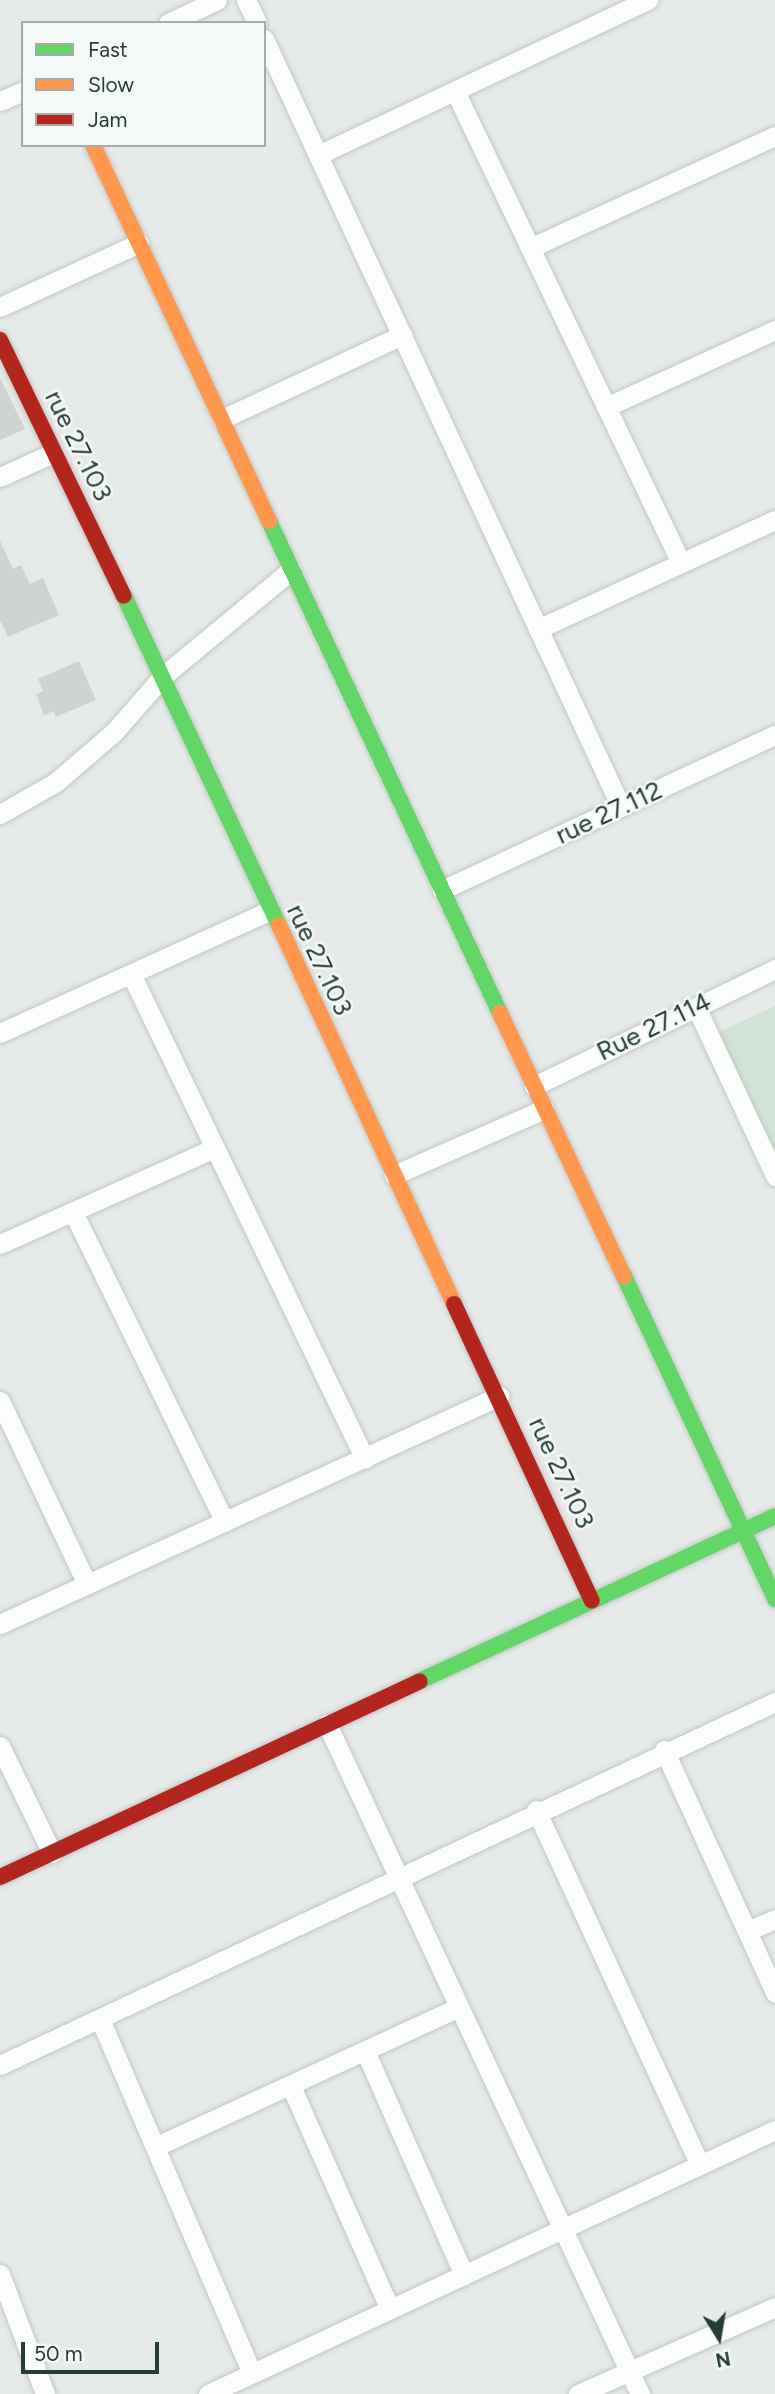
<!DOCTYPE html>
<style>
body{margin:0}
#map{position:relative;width:775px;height:2394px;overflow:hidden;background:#e6eae8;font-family:Figtree,sans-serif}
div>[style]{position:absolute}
.green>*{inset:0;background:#d1e2d6}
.building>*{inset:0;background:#ced3d1}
.roads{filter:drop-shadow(0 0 2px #c3c7c5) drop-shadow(0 0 2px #c3c7c5)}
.street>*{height:19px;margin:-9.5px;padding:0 9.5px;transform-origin:9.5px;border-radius:9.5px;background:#fbfcfc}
.fast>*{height:16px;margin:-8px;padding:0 8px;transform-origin:8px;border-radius:8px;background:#63d668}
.slow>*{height:16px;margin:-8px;padding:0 8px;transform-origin:8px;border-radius:8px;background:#ff974d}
.jam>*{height:16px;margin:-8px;padding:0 8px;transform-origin:8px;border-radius:8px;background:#b3261e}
span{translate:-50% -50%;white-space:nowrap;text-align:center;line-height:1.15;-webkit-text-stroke:5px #f4f9f7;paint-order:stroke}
.street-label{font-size:26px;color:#253c37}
.legend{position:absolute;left:21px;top:21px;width:245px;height:126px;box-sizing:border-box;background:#f4f9f7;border:2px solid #a1adaa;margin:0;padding:9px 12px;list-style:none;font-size:21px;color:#253c37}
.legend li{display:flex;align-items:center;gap:14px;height:35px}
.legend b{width:35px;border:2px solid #a1adaa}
.north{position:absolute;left:684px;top:2303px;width:70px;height:70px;-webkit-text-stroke:5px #f4f9f7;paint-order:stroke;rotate:169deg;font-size:19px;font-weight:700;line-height:28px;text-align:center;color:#253c37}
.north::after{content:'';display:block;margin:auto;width:24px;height:32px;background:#253c37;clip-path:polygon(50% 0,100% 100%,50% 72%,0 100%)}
.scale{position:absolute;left:21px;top:2342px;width:138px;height:32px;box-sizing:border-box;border:4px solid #253c37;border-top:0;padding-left:9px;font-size:21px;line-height:24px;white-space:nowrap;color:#253c37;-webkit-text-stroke:5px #f4f9f7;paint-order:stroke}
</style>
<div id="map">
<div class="green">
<div style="clip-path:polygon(775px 1006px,775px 1169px,713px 1035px)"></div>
</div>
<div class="building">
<div style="clip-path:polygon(0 378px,25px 429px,0 440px)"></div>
<div style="clip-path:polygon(0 541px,13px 569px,21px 565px,30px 584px,43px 578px,59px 615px,8px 637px,0 620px)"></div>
<div style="clip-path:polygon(79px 661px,96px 700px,56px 717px,54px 711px,44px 715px,36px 694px,43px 691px,38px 679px)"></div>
</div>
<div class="roads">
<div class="street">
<div style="left:246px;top:0;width:25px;rotate:64deg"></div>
<div style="left:168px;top:23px;width:54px;rotate:-25.1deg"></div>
<div style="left:264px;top:39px;width:847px;rotate:65.07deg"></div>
<div style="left:455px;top:91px;width:523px;rotate:64.41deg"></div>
<div style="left:0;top:101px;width:25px;rotate:-23deg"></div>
<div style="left:318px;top:155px;width:365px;rotate:-25.2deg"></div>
<div style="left:530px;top:248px;width:269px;rotate:-24.6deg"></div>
<div style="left:0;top:307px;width:153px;rotate:-24.7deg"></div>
<div style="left:606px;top:407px;width:186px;rotate:-24.5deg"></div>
<div style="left:222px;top:419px;width:199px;rotate:-25deg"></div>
<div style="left:0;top:477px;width:58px;rotate:-24.4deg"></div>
<div style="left:538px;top:629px;width:261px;rotate:-24.7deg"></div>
<div style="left:0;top:814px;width:64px;rotate:-29.7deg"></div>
<div style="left:56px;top:782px;width:77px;rotate:-40.8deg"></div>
<div style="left:114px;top:732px;width:74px;rotate:-48.8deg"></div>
<div style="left:163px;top:676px;width:166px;rotate:-39.6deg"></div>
<div style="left:442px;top:890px;width:367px;rotate:-25deg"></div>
<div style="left:132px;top:976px;width:536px;rotate:64.25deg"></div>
<div style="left:696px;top:1007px;width:187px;rotate:64.9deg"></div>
<div style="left:0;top:1033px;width:295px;rotate:-24.4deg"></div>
<div style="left:534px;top:1086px;width:268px;rotate:-25.9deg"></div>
<div style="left:394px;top:1175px;width:164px;rotate:-23.7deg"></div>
<div style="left:73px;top:1212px;width:345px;rotate:63.9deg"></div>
<div style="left:0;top:1244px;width:235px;rotate:-24.1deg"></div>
<div style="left:0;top:1401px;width:200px;rotate:64.6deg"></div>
<div style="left:0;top:1624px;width:549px;rotate:-24.56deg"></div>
<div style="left:327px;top:1724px;width:740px;rotate:64.96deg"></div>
<div style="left:0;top:1746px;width:119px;rotate:64.1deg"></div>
<div style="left:664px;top:1750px;width:267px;rotate:65.4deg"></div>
<div style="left:536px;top:1810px;width:391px;rotate:65.2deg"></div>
<div style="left:747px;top:1931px;width:30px;rotate:-23deg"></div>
<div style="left:100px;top:2019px;width:385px;rotate:66.8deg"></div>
<div style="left:366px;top:2053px;width:243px;rotate:66.2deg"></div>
<div style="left:0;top:2065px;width:856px;rotate:-25.1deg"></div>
<div style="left:291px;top:2086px;width:244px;rotate:66.1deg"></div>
<div style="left:157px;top:2146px;width:330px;rotate:-24.7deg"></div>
<div style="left:0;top:2274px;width:128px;rotate:69.4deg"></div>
<div style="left:208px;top:2394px;width:625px;rotate:-24.97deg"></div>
<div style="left:578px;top:2394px;width:215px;rotate:-23.8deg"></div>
</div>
<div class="fast">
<div style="left:269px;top:521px;width:544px;rotate:64.85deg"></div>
<div style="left:124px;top:596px;width:364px;rotate:64.8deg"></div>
<div style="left:624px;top:1276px;width:357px;rotate:64.9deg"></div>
<div style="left:420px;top:1681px;width:391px;rotate:-24.9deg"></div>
</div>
<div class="slow">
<div style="left:93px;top:145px;width:415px;rotate:64.9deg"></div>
<div style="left:279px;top:925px;width:417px;rotate:65.2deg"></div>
<div style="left:500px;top:1013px;width:291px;rotate:64.8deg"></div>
</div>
<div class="jam">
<div style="left:0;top:340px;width:284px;rotate:64.2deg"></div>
<div style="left:454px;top:1304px;width:327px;rotate:65.1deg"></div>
<div style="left:0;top:1877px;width:463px;rotate:-25deg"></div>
</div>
</div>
<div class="street-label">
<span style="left:78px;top:446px;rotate:64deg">rue 27.103</span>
<span style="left:609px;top:813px;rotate:-25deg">rue 27.112</span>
<span style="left:319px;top:960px;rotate:65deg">rue 27.103</span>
<span style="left:654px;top:1027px;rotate:-26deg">Rue 27.114</span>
<span style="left:561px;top:1473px;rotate:65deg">rue 27.103</span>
</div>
<ul class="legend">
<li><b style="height:9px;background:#63d668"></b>Fast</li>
<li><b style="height:9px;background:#ff974d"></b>Slow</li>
<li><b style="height:9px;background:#b3261e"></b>Jam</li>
</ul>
<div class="north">N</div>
<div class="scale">50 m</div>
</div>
